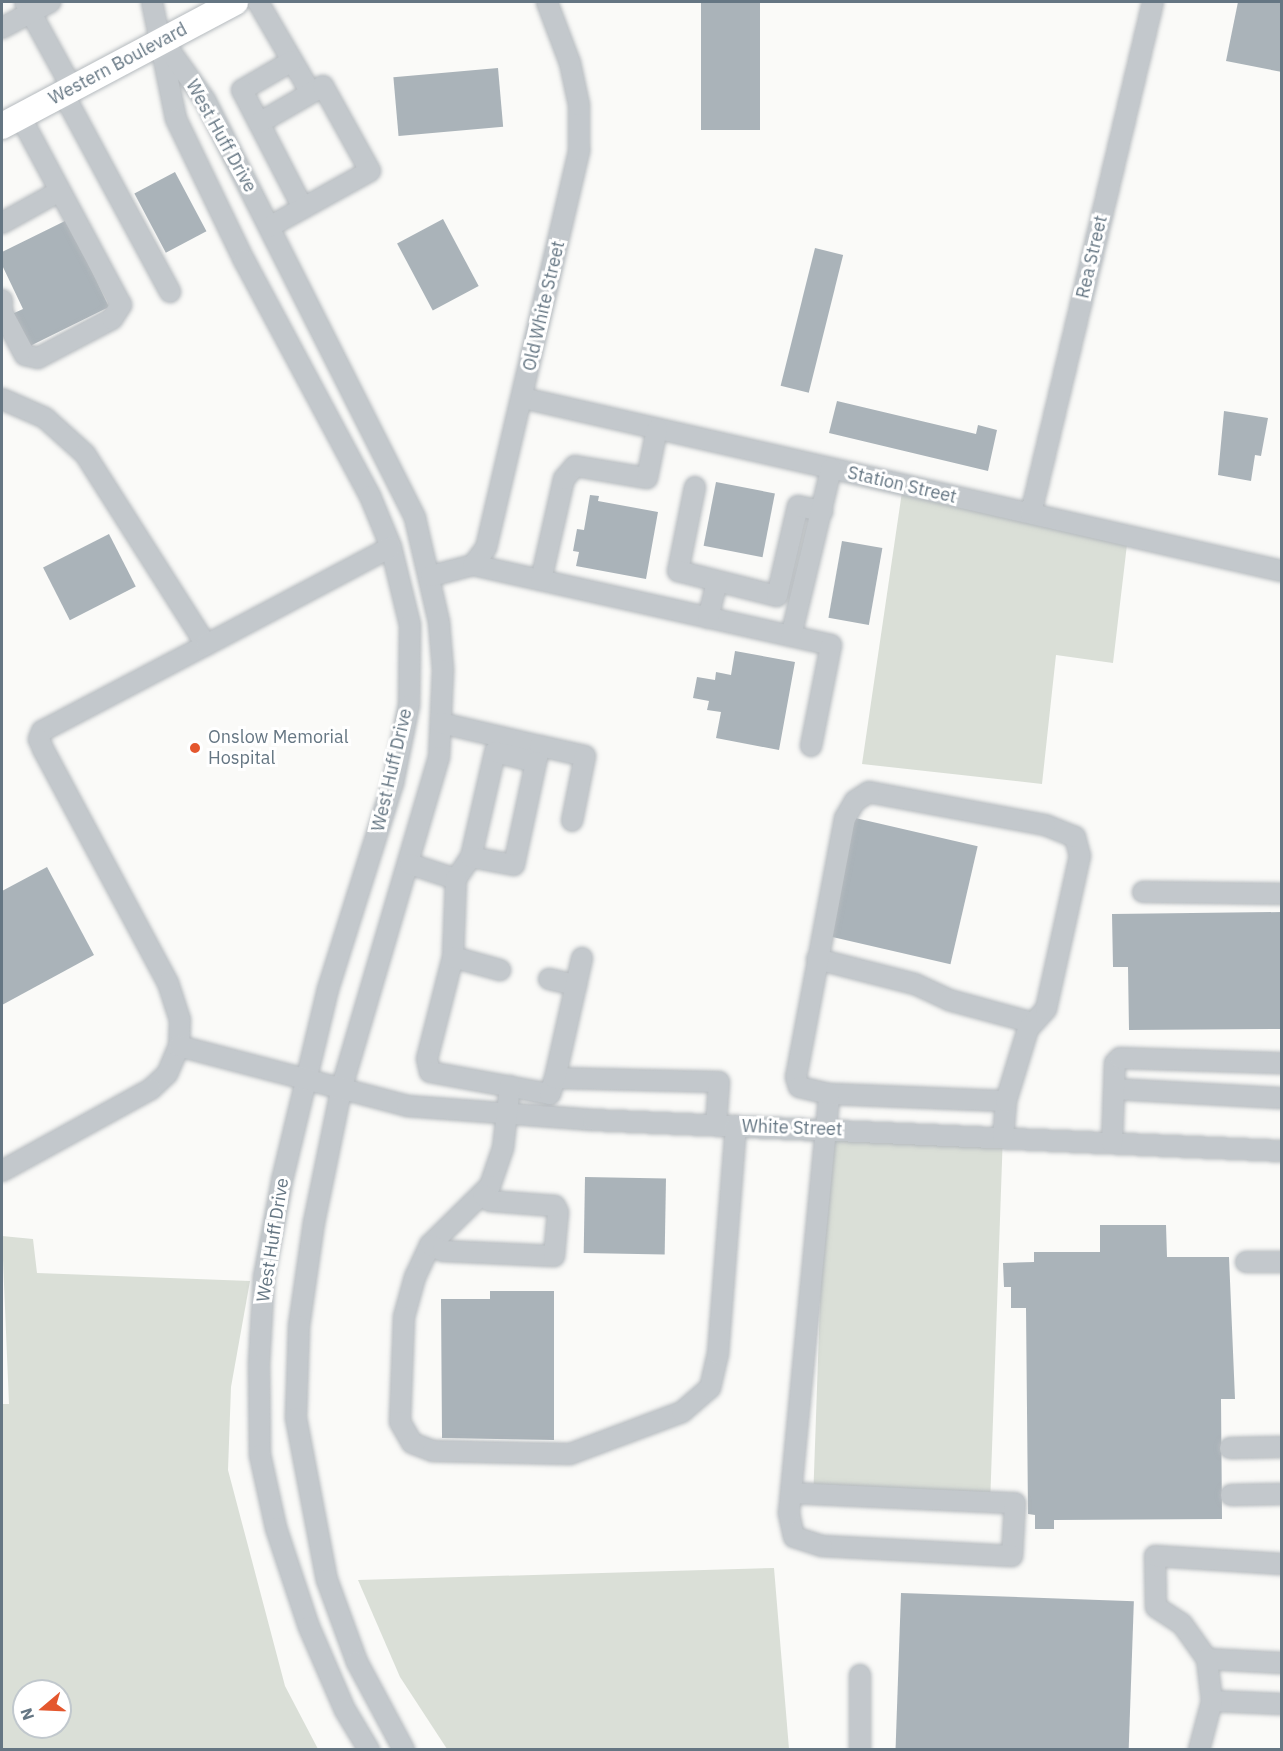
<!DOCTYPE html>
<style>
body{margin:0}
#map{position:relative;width:1283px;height:1751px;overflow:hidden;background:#fafaf8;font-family:"IBM Plex Sans",sans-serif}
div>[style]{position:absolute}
.green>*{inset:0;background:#dadfd7;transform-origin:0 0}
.building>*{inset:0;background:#aab3b9;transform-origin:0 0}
.roads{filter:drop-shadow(0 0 2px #b5babe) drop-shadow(0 0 2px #b5babe)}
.minor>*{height:20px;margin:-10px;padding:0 10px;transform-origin:10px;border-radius:10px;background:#c3c8cc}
.major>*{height:26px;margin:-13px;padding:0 13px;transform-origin:13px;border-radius:13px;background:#fff}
.dots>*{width:16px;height:16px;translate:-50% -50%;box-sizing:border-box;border:3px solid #fff;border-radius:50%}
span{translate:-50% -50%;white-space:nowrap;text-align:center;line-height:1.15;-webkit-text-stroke:6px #fff;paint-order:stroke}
.street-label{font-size:18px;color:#657683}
.poi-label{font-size:18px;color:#657683}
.left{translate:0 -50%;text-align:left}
.frame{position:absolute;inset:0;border:3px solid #657683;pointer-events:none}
.north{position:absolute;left:12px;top:1679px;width:60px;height:60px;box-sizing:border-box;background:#fff;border:2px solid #c1c8cd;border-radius:50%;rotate:251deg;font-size:16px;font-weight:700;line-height:24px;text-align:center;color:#657683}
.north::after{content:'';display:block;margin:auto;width:21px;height:27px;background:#e4572e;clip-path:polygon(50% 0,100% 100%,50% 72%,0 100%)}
</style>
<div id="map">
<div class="green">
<div style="clip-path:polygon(903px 485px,1128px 536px,1113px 663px,1056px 655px,1042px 784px,862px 764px)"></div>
<div style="left:826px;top:1130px;width:177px;height:364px;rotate:2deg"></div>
<div style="clip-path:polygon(evenodd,2px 1236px,33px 1239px,37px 1273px,250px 1281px,231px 1387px,228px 1470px,285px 1686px,318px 1749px,2px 1749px,2px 1404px,9px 1404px,2px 1236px,24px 1691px,60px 1691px,60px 1727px,24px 1727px,24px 1691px)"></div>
<div style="clip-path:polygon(774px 1568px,789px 1749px,447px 1749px,400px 1677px,358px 1580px)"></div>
</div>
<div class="building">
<div style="left:701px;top:2px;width:59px;height:128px"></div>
<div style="clip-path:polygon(1238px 2px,1282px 2px,1282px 72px,1226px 61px)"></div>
<div style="left:498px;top:68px;width:59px;height:105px;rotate:85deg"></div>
<div style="left:175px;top:172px;width:67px;height:46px;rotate:62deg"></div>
<div style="left:443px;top:219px;width:76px;height:52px;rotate:62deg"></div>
<div style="clip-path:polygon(67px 220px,109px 307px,28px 347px,12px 314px,23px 309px,2px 265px,2px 252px)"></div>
<div style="left:815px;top:248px;width:29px;height:142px;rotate:14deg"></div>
<div style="clip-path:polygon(837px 401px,976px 434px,978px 425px,997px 430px,988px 471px,829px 433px)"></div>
<div style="clip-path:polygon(1224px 411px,1268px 418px,1261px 456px,1255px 455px,1251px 481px,1218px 475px)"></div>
<div style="left:716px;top:482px;width:60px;height:65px;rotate:11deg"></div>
<div style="clip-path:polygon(590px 495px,599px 496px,598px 501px,658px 512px,646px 579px,576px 566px,579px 552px,573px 551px,577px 529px,584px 530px)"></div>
<div style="left:109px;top:534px;width:59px;height:74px;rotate:63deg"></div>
<div style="left:842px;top:541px;width:41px;height:78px;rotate:10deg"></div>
<div style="clip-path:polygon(735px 651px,795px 662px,779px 750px,716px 738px,721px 712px,707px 710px,709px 701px,693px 698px,697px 677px,715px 680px,716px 672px,731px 675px)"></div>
<div style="left:851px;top:817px;width:130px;height:121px;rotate:13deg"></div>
<div style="clip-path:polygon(47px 867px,94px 955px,2px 1005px,2px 891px)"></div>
<div style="clip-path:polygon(1282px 912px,1282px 1029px,1129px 1030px,1128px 967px,1113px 967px,1112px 914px)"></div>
<div style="left:585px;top:1177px;width:81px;height:76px;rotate:1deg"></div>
<div style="clip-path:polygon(1100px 1225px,1166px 1225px,1167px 1257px,1229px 1257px,1235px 1399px,1221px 1399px,1222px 1519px,1054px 1520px,1054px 1529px,1035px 1529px,1035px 1515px,1028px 1514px,1026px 1308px,1011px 1308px,1011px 1287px,1004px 1287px,1003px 1263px,1034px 1262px,1034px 1252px,1100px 1252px)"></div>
<div style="clip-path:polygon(490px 1291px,554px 1291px,554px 1440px,442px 1438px,441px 1299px,490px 1299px)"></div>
<div style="left:901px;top:1593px;width:233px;height:157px;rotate:2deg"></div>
</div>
<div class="roads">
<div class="minor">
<div style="left:25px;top:2px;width:98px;rotate:61.3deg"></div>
<div style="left:152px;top:2px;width:119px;rotate:78.4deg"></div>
<div style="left:176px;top:119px;width:157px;rotate:64.3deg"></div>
<div style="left:244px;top:260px;width:268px;rotate:61.9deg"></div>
<div style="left:370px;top:496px;width:55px;rotate:67.6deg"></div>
<div style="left:391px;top:547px;width:80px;rotate:76.3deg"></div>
<div style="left:410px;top:625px;width:80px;rotate:90.7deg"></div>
<div style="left:409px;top:705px;width:80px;rotate:101.6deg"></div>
<div style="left:393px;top:783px;width:216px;rotate:107.5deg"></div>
<div style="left:328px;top:989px;width:197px;rotate:103.5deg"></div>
<div style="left:282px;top:1181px;width:98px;rotate:100.6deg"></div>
<div style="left:264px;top:1277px;width:88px;rotate:93.3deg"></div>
<div style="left:259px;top:1365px;width:90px;rotate:89.4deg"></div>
<div style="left:260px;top:1455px;width:75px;rotate:77.6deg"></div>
<div style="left:276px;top:1528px;width:104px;rotate:71.6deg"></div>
<div style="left:309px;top:1627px;width:90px;rotate:66.6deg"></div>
<div style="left:345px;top:1710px;width:47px;rotate:59deg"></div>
<div style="left:258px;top:2px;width:105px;rotate:59.8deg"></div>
<div style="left:2px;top:28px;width:55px;rotate:-28.4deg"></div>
<div style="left:165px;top:44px;width:69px;rotate:54.5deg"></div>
<div style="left:205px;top:100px;width:468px;rotate:63.3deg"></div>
<div style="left:415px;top:518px;width:107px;rotate:77deg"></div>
<div style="left:439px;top:622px;width:48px;rotate:85.2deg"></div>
<div style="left:443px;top:670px;width:87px;rotate:92.6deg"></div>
<div style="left:439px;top:757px;width:348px;rotate:106.4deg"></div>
<div style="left:341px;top:1091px;width:134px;rotate:101.6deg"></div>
<div style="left:314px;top:1222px;width:105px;rotate:98.2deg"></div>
<div style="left:299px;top:1326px;width:92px;rotate:91.9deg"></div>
<div style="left:296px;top:1418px;width:165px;rotate:79.2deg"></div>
<div style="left:327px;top:1580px;width:87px;rotate:69.9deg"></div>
<div style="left:357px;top:1662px;width:100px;rotate:61.9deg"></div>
<div style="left:292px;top:61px;width:58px;rotate:149.9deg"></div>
<div style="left:242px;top:90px;width:133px;rotate:62.7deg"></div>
<div style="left:63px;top:93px;width:226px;rotate:61.7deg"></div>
<div style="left:259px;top:123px;width:74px;rotate:-30deg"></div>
<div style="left:323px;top:86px;width:97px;rotate:61.1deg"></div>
<div style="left:370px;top:171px;width:115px;rotate:151deg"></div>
<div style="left:2px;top:223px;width:66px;rotate:-28.9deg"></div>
<div style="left:2px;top:300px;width:12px;rotate:90deg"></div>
<div style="left:2px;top:312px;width:49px;rotate:61.9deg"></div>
<div style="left:25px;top:355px;width:13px;rotate:13deg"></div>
<div style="left:38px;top:358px;width:84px;rotate:-27.8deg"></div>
<div style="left:112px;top:319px;width:17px;rotate:-57deg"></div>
<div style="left:121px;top:305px;width:214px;rotate:-118.1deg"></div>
<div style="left:523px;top:398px;width:778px;rotate:12.84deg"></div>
<div style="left:2px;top:399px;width:47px;rotate:23.8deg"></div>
<div style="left:45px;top:418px;width:54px;rotate:42deg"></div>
<div style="left:85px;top:454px;width:226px;rotate:57.6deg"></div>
<div style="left:206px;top:645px;width:185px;rotate:152.3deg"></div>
<div style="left:42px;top:731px;width:9px;rotate:111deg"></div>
<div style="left:39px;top:739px;width:11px;rotate:68deg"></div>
<div style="left:43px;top:749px;width:265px;rotate:61.9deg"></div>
<div style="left:168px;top:983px;width:39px;rotate:72deg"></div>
<div style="left:180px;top:1020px;width:26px;rotate:92deg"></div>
<div style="left:179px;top:1046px;width:30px;rotate:113deg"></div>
<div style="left:167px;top:1074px;width:22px;rotate:137deg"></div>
<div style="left:151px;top:1089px;width:170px;rotate:151.2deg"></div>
<div style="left:695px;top:487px;width:86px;rotate:101.4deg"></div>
<div style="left:678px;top:571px;width:102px;rotate:14.2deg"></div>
<div style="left:777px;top:596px;width:92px;rotate:-76.9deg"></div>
<div style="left:798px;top:506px;width:25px;rotate:12deg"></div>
<div style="left:1031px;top:513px;width:525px;rotate:-76.57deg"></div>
<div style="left:473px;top:565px;width:367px;rotate:12.6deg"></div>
<div style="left:831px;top:645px;width:103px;rotate:101.2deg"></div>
<div style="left:431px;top:576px;width:43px;rotate:-14.7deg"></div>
<div style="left:473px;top:565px;width:21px;rotate:-53deg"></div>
<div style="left:486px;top:548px;width:409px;rotate:-76.8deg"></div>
<div style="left:579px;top:150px;width:45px;rotate:-90deg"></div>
<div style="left:579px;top:105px;width:43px;rotate:-102.1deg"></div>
<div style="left:570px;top:63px;width:65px;rotate:-110.7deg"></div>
<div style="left:541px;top:580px;width:104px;rotate:-77.2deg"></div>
<div style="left:564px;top:479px;width:17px;rotate:-50deg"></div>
<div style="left:575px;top:466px;width:73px;rotate:9.5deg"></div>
<div style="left:647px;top:478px;width:50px;rotate:-78.5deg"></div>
<div style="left:708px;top:618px;width:37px;rotate:-76deg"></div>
<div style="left:791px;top:636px;width:172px;rotate:-76.5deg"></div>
<div style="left:206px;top:645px;width:209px;rotate:-27.9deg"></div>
<div style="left:441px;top:723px;width:102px;rotate:13.1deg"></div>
<div style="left:540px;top:746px;width:16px;rotate:104deg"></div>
<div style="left:540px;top:746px;width:46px;rotate:12.5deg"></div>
<div style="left:585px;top:756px;width:66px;rotate:101.3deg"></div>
<div style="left:410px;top:864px;width:48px;rotate:18.1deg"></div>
<div style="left:456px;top:879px;width:27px;rotate:-56deg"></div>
<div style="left:471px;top:857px;width:108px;rotate:-77.1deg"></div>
<div style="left:495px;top:752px;width:42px;rotate:13.7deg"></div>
<div style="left:536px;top:762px;width:105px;rotate:102.1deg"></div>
<div style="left:514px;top:865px;width:44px;rotate:-169.5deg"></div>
<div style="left:456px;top:879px;width:78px;rotate:92.2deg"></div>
<div style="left:453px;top:957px;width:105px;rotate:104.3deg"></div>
<div style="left:427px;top:1059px;width:13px;rotate:77deg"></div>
<div style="left:430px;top:1072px;width:122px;rotate:10.4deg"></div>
<div style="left:550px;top:1094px;width:17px;rotate:-73deg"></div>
<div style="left:555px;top:1078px;width:164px;rotate:1.4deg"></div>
<div style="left:719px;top:1082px;width:43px;rotate:94deg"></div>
<div style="left:1143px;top:892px;width:139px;rotate:0.8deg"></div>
<div style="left:453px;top:957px;width:49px;rotate:15.5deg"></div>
<div style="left:817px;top:959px;width:101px;rotate:14.3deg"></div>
<div style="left:915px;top:984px;width:38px;rotate:25deg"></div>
<div style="left:949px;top:1000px;width:87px;rotate:15.3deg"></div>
<div style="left:549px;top:979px;width:28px;rotate:13deg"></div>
<div style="left:179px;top:1046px;width:236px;rotate:14.7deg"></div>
<div style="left:407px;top:1106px;width:187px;rotate:4.3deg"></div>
<div style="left:593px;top:1120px;width:690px;rotate:2.58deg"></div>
<div style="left:555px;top:1078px;width:123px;rotate:-77.3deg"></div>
<div style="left:510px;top:1086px;width:62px;rotate:96.4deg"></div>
<div style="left:503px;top:1148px;width:40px;rotate:108.9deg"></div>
<div style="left:490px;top:1186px;width:84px;rotate:135.5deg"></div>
<div style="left:430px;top:1245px;width:35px;rotate:115deg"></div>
<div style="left:415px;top:1277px;width:41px;rotate:105.4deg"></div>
<div style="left:404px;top:1317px;width:105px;rotate:92.2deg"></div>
<div style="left:400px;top:1422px;width:24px;rotate:60deg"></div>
<div style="left:412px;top:1443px;width:22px;rotate:21deg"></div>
<div style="left:433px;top:1451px;width:137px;rotate:1.3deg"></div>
<div style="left:570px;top:1454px;width:120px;rotate:-20.6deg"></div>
<div style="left:682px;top:1412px;width:37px;rotate:-41deg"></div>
<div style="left:710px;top:1388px;width:35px;rotate:-77deg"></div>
<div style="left:718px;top:1354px;width:229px;rotate:-85.5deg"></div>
<div style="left:1114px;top:1089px;width:168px;rotate:3.1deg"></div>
<div style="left:1003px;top:1137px;width:36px;rotate:-85deg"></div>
<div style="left:1112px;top:1143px;width:80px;rotate:-87.9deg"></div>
<div style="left:1115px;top:1063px;width:7px;rotate:-45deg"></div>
<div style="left:1120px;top:1058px;width:162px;rotate:1.8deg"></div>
<div style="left:430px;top:1245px;width:14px;rotate:25deg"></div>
<div style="left:443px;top:1251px;width:111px;rotate:2.6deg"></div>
<div style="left:554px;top:1256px;width:44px;rotate:-84.8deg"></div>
<div style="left:558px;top:1212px;width:7px;rotate:-117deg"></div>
<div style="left:555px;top:1206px;width:65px;rotate:-175.6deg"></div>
<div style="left:490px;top:1201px;width:9px;rotate:-139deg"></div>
<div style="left:1246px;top:1262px;width:36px"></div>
<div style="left:1230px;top:1448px;width:52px;rotate:-1.1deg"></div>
<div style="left:791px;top:1493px;width:224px;rotate:2.6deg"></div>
<div style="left:1015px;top:1503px;width:53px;rotate:93.2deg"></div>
<div style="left:1012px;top:1556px;width:190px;rotate:-177deg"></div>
<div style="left:822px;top:1546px;width:29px;rotate:-162deg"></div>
<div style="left:794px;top:1537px;width:25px;rotate:-102deg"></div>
<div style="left:789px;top:1513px;width:421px;rotate:-84.5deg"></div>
<div style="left:829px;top:1094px;width:177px;rotate:2.3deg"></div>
<div style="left:1006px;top:1101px;width:75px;rotate:-73deg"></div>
<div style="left:1028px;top:1029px;width:27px;rotate:-48deg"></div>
<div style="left:1046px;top:1009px;width:157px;rotate:-77.5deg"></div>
<div style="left:1080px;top:856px;width:20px;rotate:-105deg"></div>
<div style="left:1075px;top:837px;width:32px;rotate:-158deg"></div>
<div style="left:1045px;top:825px;width:179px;rotate:-169.4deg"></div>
<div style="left:869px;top:792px;width:17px;rotate:147deg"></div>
<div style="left:855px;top:801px;width:20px;rotate:120deg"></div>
<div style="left:845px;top:818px;width:264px;rotate:100.7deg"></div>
<div style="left:796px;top:1077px;width:10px;rotate:73deg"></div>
<div style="left:799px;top:1087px;width:31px;rotate:13deg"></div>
<div style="left:1231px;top:1495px;width:51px;rotate:-1.1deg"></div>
<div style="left:1207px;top:1659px;width:43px;rotate:-125.5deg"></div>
<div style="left:1182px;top:1624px;width:31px;rotate:-147deg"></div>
<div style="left:1156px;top:1607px;width:51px;rotate:-91.1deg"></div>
<div style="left:1155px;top:1556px;width:127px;rotate:3.6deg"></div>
<div style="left:1282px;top:1663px;width:75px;rotate:-176.9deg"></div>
<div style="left:1207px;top:1659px;width:42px;rotate:83.2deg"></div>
<div style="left:1212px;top:1701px;width:70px;rotate:2.5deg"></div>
<div style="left:860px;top:1750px;width:75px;rotate:-90deg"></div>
<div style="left:1199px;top:1750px;width:51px;rotate:-75.1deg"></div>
</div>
<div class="major">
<div style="left:2px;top:126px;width:264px;rotate:-28deg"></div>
</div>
</div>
<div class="dots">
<div style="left:195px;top:748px;background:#e4572e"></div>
</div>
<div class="street-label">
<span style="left:118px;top:64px;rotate:-28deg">Western Boulevard</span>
<span style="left:221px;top:136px;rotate:61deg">West Huff Drive</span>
<span style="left:1092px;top:257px;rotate:-77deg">Rea Street</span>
<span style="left:544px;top:306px;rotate:-77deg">Old White Street</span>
<span style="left:902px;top:485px;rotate:13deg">Station Street</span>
<span style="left:392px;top:770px;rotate:-77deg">West Huff Drive</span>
<span style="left:792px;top:1128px;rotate:2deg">White Street</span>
<span style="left:273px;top:1240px;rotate:-81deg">West Huff Drive</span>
</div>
<div class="poi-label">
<span class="left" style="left:208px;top:748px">Onslow Memorial<br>Hospital</span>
</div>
<div class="frame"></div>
<div class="north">N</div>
</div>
